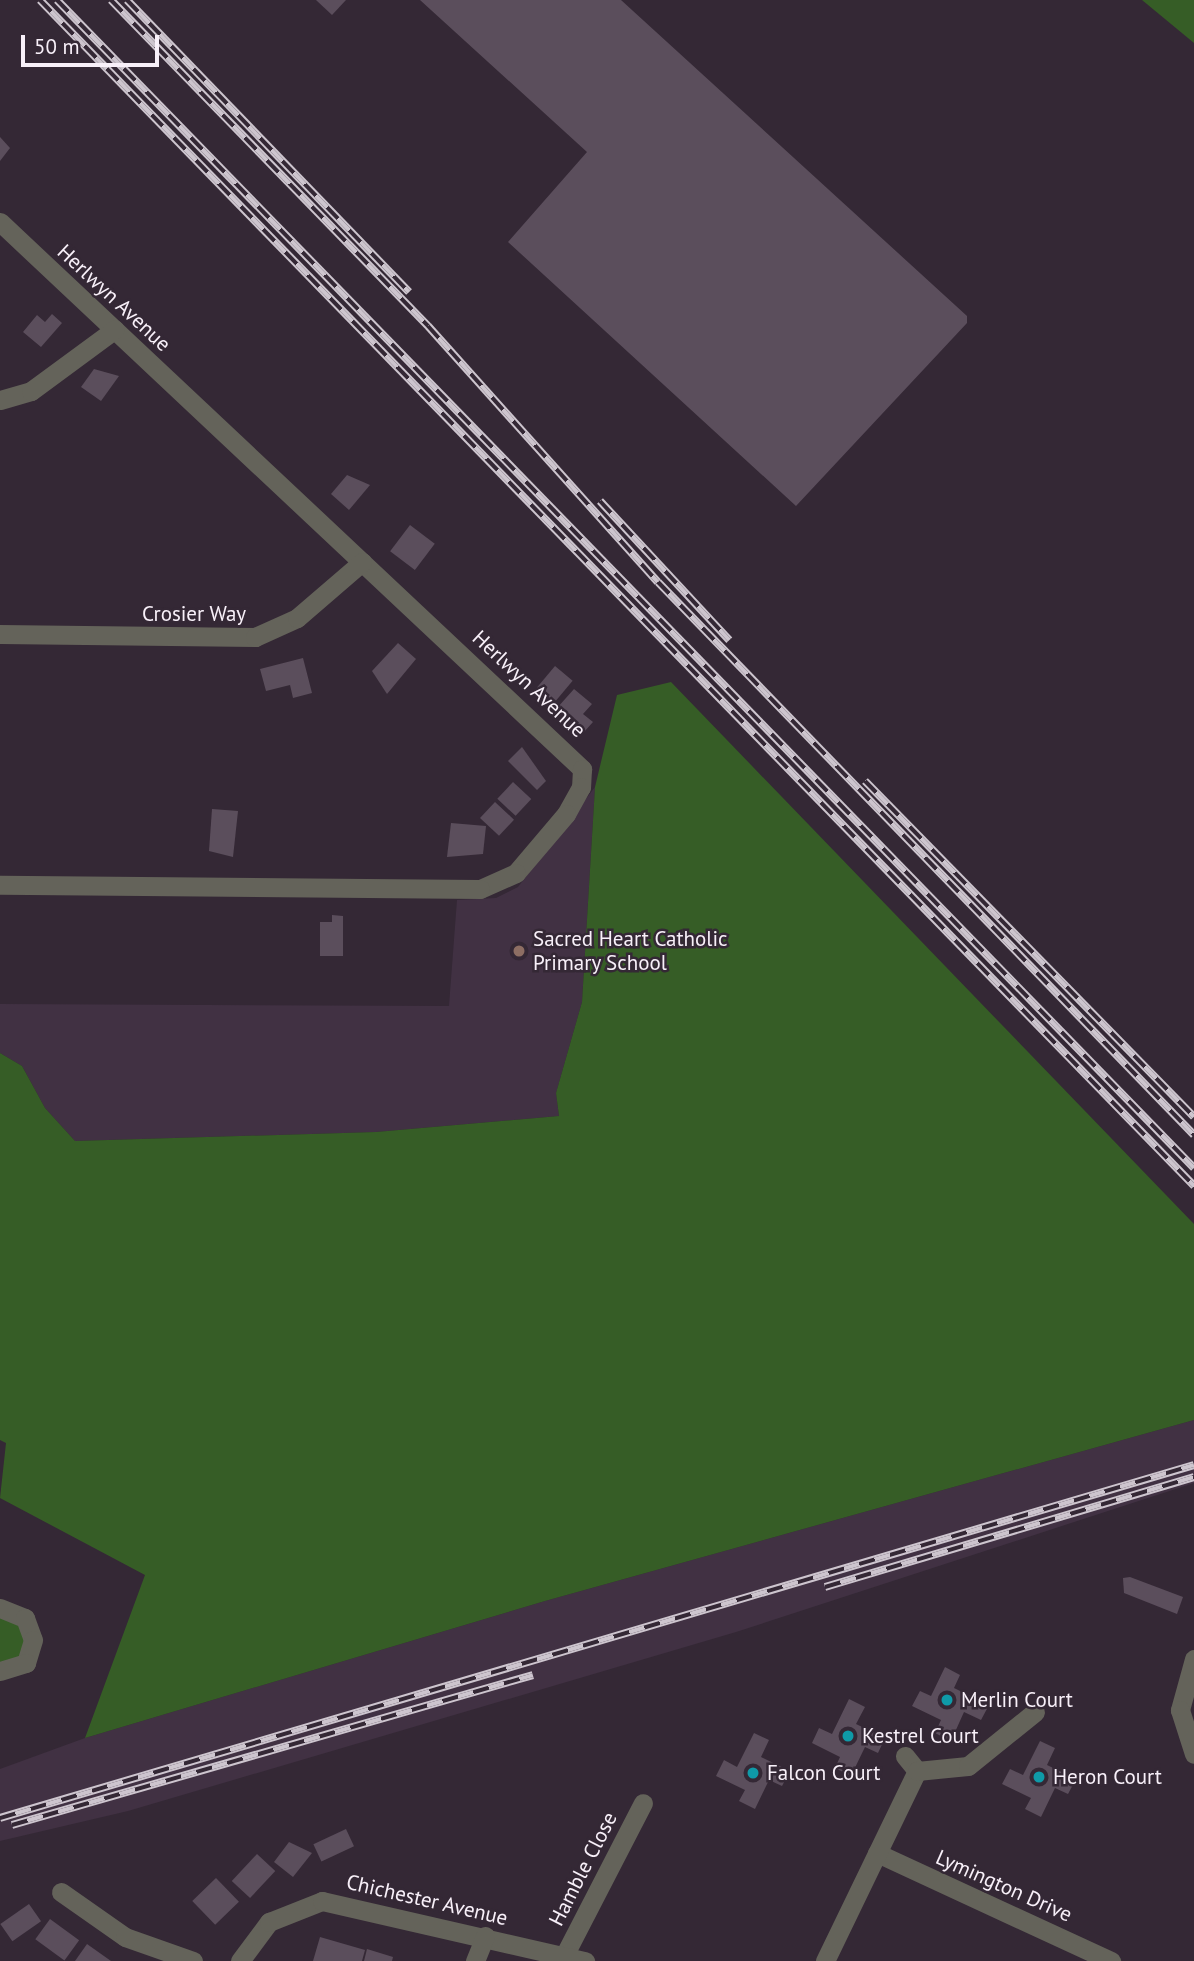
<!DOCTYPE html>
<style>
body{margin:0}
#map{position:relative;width:1194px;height:1961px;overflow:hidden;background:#342835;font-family:"PT Sans",sans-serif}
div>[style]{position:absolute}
.built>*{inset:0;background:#413143}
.green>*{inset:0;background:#365d26}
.building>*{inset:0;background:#5b4e5c;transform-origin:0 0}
.minor>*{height:19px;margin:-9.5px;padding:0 9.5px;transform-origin:9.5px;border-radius:9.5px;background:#64635a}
.rail>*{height:8px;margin-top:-4px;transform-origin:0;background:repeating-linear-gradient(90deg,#342835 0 16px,#cdc5ce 0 32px);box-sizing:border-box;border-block:2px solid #cdc5ce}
.dots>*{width:19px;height:19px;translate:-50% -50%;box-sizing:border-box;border:4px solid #342835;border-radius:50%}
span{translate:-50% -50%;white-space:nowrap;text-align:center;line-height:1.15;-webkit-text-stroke:5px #342835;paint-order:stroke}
.street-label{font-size:21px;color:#f8f0f9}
.poi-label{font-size:21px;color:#f8f0f9}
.left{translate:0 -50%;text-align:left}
.scale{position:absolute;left:21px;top:35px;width:138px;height:32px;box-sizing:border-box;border:4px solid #f8f0f9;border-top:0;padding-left:9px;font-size:21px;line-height:24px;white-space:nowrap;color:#f8f0f9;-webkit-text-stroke:5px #342835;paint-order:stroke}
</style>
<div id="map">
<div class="built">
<div style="clip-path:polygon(595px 787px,582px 1002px,556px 1093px,559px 1116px,376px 1132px,75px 1141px,45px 1108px,22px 1066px,0 1053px,0 1004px,449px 1006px,457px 900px,496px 898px,518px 887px)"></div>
<div style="clip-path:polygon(1194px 1420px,1194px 1483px,736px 1632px,128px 1811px,0 1841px,0 1769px,85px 1738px,545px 1601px)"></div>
</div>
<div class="green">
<div style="clip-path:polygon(1142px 0,1194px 0,1194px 43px)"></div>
<div style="clip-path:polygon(671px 682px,1194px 1224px,1194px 1420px,545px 1601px,85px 1738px,145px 1575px,0 1498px,6px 1443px,0 1440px,0 1053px,22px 1066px,45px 1108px,75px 1141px,376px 1132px,559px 1116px,556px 1093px,582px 1002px,595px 787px,617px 695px)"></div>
<div style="clip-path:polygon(0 1608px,25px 1618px,26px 1663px,0 1671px)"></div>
</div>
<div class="building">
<div style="clip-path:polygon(316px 0,346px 0,332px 15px)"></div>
<div style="clip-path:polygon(420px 0,621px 0,967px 316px,967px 323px,796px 506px,508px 242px,587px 152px)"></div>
<div style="clip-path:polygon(0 137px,10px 148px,0 161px)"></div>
<div style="clip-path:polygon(52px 314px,62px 323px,41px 347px,23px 332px,37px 315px,45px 322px)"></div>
<div style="clip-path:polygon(94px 369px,119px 376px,101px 401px,81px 387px)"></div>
<div style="clip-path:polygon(347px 475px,370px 485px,349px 510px,331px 494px)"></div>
<div style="left:410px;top:525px;width:31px;height:33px;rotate:37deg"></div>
<div style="clip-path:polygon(398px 643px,416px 659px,387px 694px,372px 671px)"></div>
<div style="clip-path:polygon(303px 658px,312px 693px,293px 698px,290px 685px,266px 691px,260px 669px)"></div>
<div style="left:555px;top:666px;width:23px;height:28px;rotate:40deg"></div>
<div style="clip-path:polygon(574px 689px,592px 704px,583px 714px,593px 722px,584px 732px,557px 708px)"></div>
<div style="clip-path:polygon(522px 747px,546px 781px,537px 790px,508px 761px)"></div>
<div style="left:513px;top:782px;width:25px;height:23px;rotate:43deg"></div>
<div style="left:495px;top:802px;width:26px;height:22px;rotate:43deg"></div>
<div style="clip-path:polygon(212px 809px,238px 811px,233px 857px,209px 851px)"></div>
<div style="clip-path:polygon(451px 823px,486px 826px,483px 854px,447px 857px)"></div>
<div style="clip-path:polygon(332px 915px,343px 916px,343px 956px,320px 956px,320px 922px,332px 922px)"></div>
<div style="clip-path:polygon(1130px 1577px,1183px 1597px,1177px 1614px,1124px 1593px,1123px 1578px)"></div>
<div style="clip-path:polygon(945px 1667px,960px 1675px,954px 1688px,989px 1705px,981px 1720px,964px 1712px,951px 1741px,935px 1733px,941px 1720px,912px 1706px,920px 1691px,931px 1696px)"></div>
<div style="clip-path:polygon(849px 1699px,865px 1707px,856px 1724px,885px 1738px,878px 1753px,865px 1747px,851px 1776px,835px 1768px,840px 1757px,812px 1743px,819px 1728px,832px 1734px)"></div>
<div style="clip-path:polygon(754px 1733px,769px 1740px,761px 1757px,790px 1771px,782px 1786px,769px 1780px,755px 1809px,739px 1801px,745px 1790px,716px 1776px,724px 1760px,737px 1767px)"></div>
<div style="clip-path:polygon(1040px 1741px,1055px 1748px,1047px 1765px,1076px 1779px,1068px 1794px,1055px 1788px,1041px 1817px,1025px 1809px,1031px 1798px,1002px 1784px,1010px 1769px,1023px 1775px)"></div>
<div style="left:346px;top:1829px;width:19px;height:36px;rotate:65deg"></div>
<div style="clip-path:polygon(289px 1842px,312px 1853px,293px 1877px,274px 1862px)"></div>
<div style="left:257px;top:1854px;width:25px;height:37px;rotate:43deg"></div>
<div style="left:216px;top:1878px;width:33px;height:33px;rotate:46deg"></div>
<div style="left:29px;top:1904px;width:21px;height:35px;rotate:55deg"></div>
<div style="left:50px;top:1919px;width:36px;height:25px;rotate:36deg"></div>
<div style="clip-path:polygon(320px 1937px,365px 1950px,362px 1961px,313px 1961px)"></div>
<div style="clip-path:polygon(87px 1944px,111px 1961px,75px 1961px)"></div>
<div style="clip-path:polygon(367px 1949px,393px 1957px,392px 1961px,364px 1961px)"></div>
</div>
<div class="minor">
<div style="left:0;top:222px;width:799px;rotate:43.22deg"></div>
<div style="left:582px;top:769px;width:18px;rotate:93deg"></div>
<div style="left:581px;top:787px;width:31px;rotate:119deg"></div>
<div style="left:566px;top:814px;width:77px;rotate:130.3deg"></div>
<div style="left:516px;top:873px;width:39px;rotate:156deg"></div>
<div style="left:480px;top:889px;width:480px;rotate:-179.5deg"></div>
<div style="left:0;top:400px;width:32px;rotate:-16deg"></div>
<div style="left:31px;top:391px;width:104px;rotate:-36.4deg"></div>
<div style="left:0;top:634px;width:255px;rotate:0.7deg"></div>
<div style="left:255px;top:637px;width:46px;rotate:-24.3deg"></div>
<div style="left:297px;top:618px;width:86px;rotate:-40.7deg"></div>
<div style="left:0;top:1608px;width:27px;rotate:22deg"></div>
<div style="left:25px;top:1618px;width:23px;rotate:70deg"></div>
<div style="left:33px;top:1640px;width:24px;rotate:107deg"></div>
<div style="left:26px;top:1663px;width:27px;rotate:163deg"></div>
<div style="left:1194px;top:1659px;width:53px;rotate:105.4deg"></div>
<div style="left:1180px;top:1710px;width:46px;rotate:72.3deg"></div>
<div style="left:905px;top:1756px;width:19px;rotate:51deg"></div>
<div style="left:877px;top:1853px;width:258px;rotate:24.8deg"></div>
<div style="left:61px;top:1892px;width:78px;rotate:35.1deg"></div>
<div style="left:125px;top:1937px;width:72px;rotate:19.4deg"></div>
<div style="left:564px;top:1956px;width:172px;rotate:-62.7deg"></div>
<div style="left:240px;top:1961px;width:49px;rotate:-53.4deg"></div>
<div style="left:269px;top:1922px;width:57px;rotate:-21.6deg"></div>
<div style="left:322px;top:1901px;width:270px;rotate:12.9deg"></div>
<div style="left:475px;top:1961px;width:27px;rotate:-68deg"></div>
<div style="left:825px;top:1961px;width:211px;rotate:-64.2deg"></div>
<div style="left:917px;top:1771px;width:51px;rotate:-5.6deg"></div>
<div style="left:968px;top:1766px;width:86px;rotate:-38.9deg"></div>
</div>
<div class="rail">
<div style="left:40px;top:0;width:1655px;rotate:45.78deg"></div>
<div style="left:57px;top:0;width:1630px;rotate:45.77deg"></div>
<div style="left:111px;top:0;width:455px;rotate:45.8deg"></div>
<div style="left:428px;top:326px;width:344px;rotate:48.1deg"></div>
<div style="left:658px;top:582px;width:770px;rotate:45.89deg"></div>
<div style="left:127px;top:0;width:406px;rotate:46deg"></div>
<div style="left:600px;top:501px;width:190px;rotate:47.1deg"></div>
<div style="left:865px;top:781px;width:470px;rotate:45.6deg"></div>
<div style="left:825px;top:1587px;width:385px;rotate:-16.6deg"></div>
<div style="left:0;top:1818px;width:1245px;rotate:-16.47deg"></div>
<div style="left:12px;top:1825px;width:542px;rotate:-16.06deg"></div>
</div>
<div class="dots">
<div style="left:519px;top:951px;background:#8d6e63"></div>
<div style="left:947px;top:1700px;background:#0f9aa8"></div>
<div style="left:848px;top:1736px;background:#0f9aa8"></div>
<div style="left:753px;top:1773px;background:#0f9aa8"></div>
<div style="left:1039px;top:1777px;background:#0f9aa8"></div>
</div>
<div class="street-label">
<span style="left:114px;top:298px;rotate:43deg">Herlwyn Avenue</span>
<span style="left:194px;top:614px">Crosier Way</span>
<span style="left:529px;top:684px;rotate:43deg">Herlwyn Avenue</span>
<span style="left:583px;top:1869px;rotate:-63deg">Hamble Close</span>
<span style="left:1004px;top:1886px;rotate:24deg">Lymington Drive</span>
<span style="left:427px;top:1900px;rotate:13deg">Chichester Avenue</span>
</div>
<div class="poi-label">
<span class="left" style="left:533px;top:951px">Sacred Heart Catholic<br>Primary School</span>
<span class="left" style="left:961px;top:1700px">Merlin Court</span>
<span class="left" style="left:862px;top:1736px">Kestrel Court</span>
<span class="left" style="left:767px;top:1773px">Falcon Court</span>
<span class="left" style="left:1053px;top:1777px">Heron Court</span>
</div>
<div class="scale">50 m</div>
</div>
